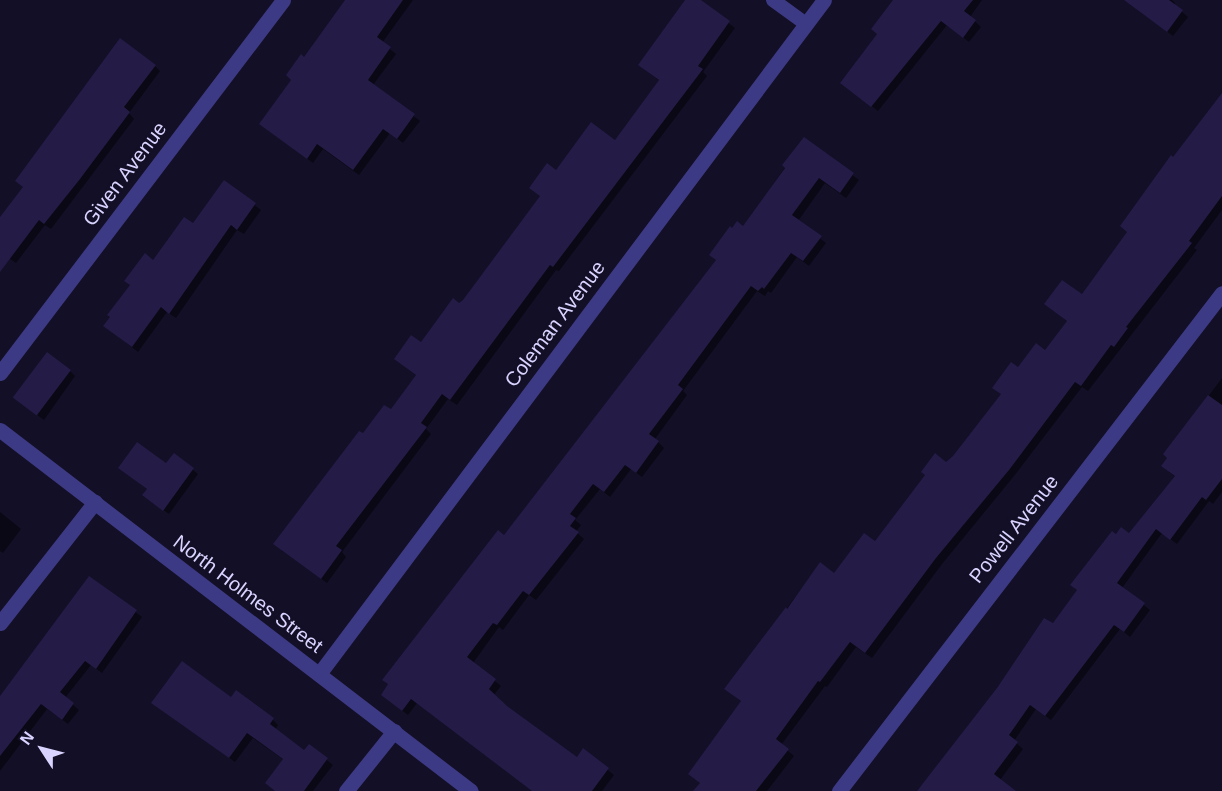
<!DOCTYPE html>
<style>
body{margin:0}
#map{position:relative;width:1222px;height:791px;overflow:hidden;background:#130f26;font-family:Helvetica,sans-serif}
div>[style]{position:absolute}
.shadow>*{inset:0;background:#0007}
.building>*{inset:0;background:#241b47;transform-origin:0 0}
.service>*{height:14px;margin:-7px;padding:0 7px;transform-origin:7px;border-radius:7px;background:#3d3a85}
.minor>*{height:15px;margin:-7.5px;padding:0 7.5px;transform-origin:7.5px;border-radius:7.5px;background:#3d3a85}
.tertiary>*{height:15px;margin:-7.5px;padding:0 7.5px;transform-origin:7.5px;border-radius:7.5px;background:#3d3a85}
span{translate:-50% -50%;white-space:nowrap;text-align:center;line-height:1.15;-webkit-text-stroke:4.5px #130f26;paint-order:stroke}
.street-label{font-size:20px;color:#d9d4ff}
.north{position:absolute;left:12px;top:719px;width:60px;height:60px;-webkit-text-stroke:4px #130f26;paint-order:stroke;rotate:306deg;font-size:16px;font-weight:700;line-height:24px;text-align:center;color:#d9d4ff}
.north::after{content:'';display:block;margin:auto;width:21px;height:27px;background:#d9d4ff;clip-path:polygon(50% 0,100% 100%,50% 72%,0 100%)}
</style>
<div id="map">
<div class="shadow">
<div style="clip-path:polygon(359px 0,413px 0,382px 43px,396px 54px,373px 85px,420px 121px,403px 143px,390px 133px,359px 175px,323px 149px,313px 163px,267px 129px,304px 59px)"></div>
<div style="clip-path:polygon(686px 0,698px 0,735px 28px,703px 72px,707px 76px,559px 271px,556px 270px,457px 405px,448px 399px,426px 429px,431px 434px,342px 552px,346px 557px,327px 583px,281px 550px,364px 436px,391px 411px,417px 376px,396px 359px,421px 345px,464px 301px,542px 197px,557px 172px,615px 142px,660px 81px,645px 70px)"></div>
<div style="clip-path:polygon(903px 0,982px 0,970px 17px,981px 27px,969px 42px,947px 25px,878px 111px,848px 88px)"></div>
<div style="clip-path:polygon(1137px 0,1172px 0,1175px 3px,1174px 5px,1188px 17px,1173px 36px,1139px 11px)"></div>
<div style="clip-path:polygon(155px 66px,160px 71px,129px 113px,134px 119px,51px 229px,45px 225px,16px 263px,2px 253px,0 256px,0 219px,24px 188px)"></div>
<div style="clip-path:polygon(1222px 104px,1222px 210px,1194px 248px,1197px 250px,1088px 391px,1082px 387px,1014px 476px,942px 564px,872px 658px,856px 647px,827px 687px,825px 686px,781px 745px,794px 756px,767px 791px,710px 791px,690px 774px,742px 702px,726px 689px,820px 564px,835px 575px,875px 543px,954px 457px,1002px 395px,1019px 369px,1046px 352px,1068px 322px,1046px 304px,1083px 297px,1129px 233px,1174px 159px)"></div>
<div style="clip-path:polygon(804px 139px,859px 180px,846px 198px,825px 183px,798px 221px,826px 243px,809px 266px,797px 257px,771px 293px,768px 291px,765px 296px,757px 291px,683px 391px,687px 395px,655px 439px,664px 448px,642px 477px,631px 469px,610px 497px,600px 489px,575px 520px,581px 525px,576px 532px,584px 539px,536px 600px,529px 595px,503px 630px,499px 627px,473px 663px,501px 686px,493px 696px,506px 707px,577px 759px,584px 751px,614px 775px,602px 791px,533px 791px,417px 703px,408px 715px,388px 700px,505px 537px,717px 261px,711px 255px,744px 228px)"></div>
<div style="clip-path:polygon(224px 182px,261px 210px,244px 234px,237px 230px,176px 318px,167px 312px,138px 352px,105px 326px,154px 262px,193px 225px)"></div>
<div style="clip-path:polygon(70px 371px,75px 376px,44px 420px,21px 403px)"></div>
<div style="clip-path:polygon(1222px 378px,1222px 492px,1213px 504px,1209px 501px,1177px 544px,1162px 533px,1122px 588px,1150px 610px,1130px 637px,1120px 629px,1051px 720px,1036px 709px,1014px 741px,1023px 749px,1000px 780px,1013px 791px,917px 791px,1054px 625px,1078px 591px,1072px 585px,1116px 536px,1129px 535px,1176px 477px,1169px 472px,1169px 458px,1165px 454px)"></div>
<div style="clip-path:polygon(174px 455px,198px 474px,169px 514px,149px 500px,148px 490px,120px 468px,166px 465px)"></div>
<div style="clip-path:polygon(0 512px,21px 529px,3px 553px,0 551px)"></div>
<div style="clip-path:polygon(90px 578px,142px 617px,102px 673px,91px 665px,65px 698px,79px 710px,68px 724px,47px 709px,0 771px,0 699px)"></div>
<div style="clip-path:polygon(159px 708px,273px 720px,278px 725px,275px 730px,305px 752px,309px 746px,333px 765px,313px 791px,276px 791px,284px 760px,253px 738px,235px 762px)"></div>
</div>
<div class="building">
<div style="clip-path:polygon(345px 0,403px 0,377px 37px,391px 47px,368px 80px,415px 114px,397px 139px,383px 129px,353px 170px,317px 144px,307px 159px,259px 124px,291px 80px,286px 75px,301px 54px,304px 57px)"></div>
<div style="clip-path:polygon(685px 0,701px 0,730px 21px,698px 66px,703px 69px,553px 267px,550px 265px,450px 400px,442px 394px,421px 423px,427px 427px,336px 546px,342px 550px,321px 579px,273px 544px,359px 431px,363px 433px,384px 405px,391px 409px,416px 375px,394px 359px,411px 335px,421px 342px,453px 298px,459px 303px,463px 300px,540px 196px,529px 188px,547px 163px,556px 170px,591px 122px,615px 140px,659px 80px,638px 65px)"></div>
<div style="clip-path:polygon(893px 0,973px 0,964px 11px,976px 20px,963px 38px,941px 21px,871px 107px,840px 83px,877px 34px,871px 29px)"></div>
<div style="clip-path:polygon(1124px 0,1169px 0,1183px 10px,1167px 32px)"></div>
<div style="clip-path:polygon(120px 38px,156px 65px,124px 107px,130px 112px,80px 179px,44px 224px,39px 220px,0 272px,0 217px,23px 187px,15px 181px)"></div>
<div style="clip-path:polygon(1222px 93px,1222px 196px,1189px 241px,1192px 243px,1126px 327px,1128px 328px,1114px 347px,1111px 345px,1081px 386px,1075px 382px,1009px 470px,936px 558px,865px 653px,850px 642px,820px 682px,818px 681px,776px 739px,789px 749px,756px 791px,693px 791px,700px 783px,688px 774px,741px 701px,724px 689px,786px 607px,787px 609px,820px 562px,834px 573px,864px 533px,875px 541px,925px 475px,921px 472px,935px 453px,946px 462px,953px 456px,1001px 394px,992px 388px,1011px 362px,1018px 367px,1036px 343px,1045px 350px,1067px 321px,1044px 304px,1062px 280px,1082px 294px,1127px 232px,1120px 226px,1171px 155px,1173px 157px)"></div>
<div style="clip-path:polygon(804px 137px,854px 173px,840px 193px,819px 178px,792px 215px,822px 236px,803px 261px,791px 253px,764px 289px,762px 287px,758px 291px,751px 286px,678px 385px,683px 389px,649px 434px,659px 441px,636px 473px,625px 465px,604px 492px,593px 484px,570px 514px,576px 518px,570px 526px,579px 532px,529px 595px,523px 591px,497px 625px,493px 623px,467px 657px,496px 679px,489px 689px,507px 706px,577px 757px,583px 748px,609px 768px,592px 791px,532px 791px,411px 699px,402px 711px,381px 695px,388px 684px,382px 680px,498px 530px,504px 535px,716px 260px,709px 255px,730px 226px,732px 228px,737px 221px,743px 226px,785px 168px,782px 165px)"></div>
<div style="clip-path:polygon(224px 180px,256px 203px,237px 230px,231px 225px,169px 314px,161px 307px,132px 347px,103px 326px,110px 317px,107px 315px,130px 285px,124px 281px,145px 253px,153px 260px,184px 217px,193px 223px)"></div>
<div style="left:47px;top:352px;width:30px;height:57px;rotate:37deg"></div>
<div style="clip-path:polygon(1208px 395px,1222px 405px,1222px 479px,1206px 500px,1202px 497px,1170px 540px,1156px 529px,1117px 583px,1145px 603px,1124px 632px,1114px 625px,1045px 716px,1030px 705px,1009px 735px,1018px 742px,994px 774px,1016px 791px,917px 791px,997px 688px,1044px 618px,1053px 623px,1077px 590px,1070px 585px,1112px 531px,1116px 534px,1121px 527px,1129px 533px,1175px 476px,1161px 466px,1167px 458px,1163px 454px)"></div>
<div style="clip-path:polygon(137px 442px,166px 463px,174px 453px,194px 468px,163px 511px,142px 495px,147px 489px,118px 468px)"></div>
<div style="clip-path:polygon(89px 576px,137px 610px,96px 669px,85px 661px,60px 692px,74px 703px,62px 720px,41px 704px,0 756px,0 696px)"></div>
<div style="clip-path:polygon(182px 661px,231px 697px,236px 690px,274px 718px,270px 724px,304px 750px,309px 744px,328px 758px,304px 791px,275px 791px,265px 783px,283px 759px,247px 733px,229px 758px,151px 703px)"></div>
</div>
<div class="service">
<div style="left:773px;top:0;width:41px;rotate:36deg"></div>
</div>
<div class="minor">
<div style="left:0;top:373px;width:468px;rotate:-52.8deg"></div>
<div style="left:0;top:623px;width:154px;rotate:-51.9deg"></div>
<div style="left:319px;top:674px;width:842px;rotate:-53.16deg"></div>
<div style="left:346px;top:791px;width:77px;rotate:-51.3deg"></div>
<div style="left:839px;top:791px;width:628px;rotate:-52.44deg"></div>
</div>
<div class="tertiary">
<div style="left:0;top:430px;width:593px;rotate:37.47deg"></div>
</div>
<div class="street-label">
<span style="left:125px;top:174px;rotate:-53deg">Given Avenue</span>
<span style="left:555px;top:324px;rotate:-53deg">Coleman Avenue</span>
<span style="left:1014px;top:529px;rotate:-52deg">Powell Avenue</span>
<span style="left:248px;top:594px;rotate:37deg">North Holmes Street</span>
</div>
<div class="north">N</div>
</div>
